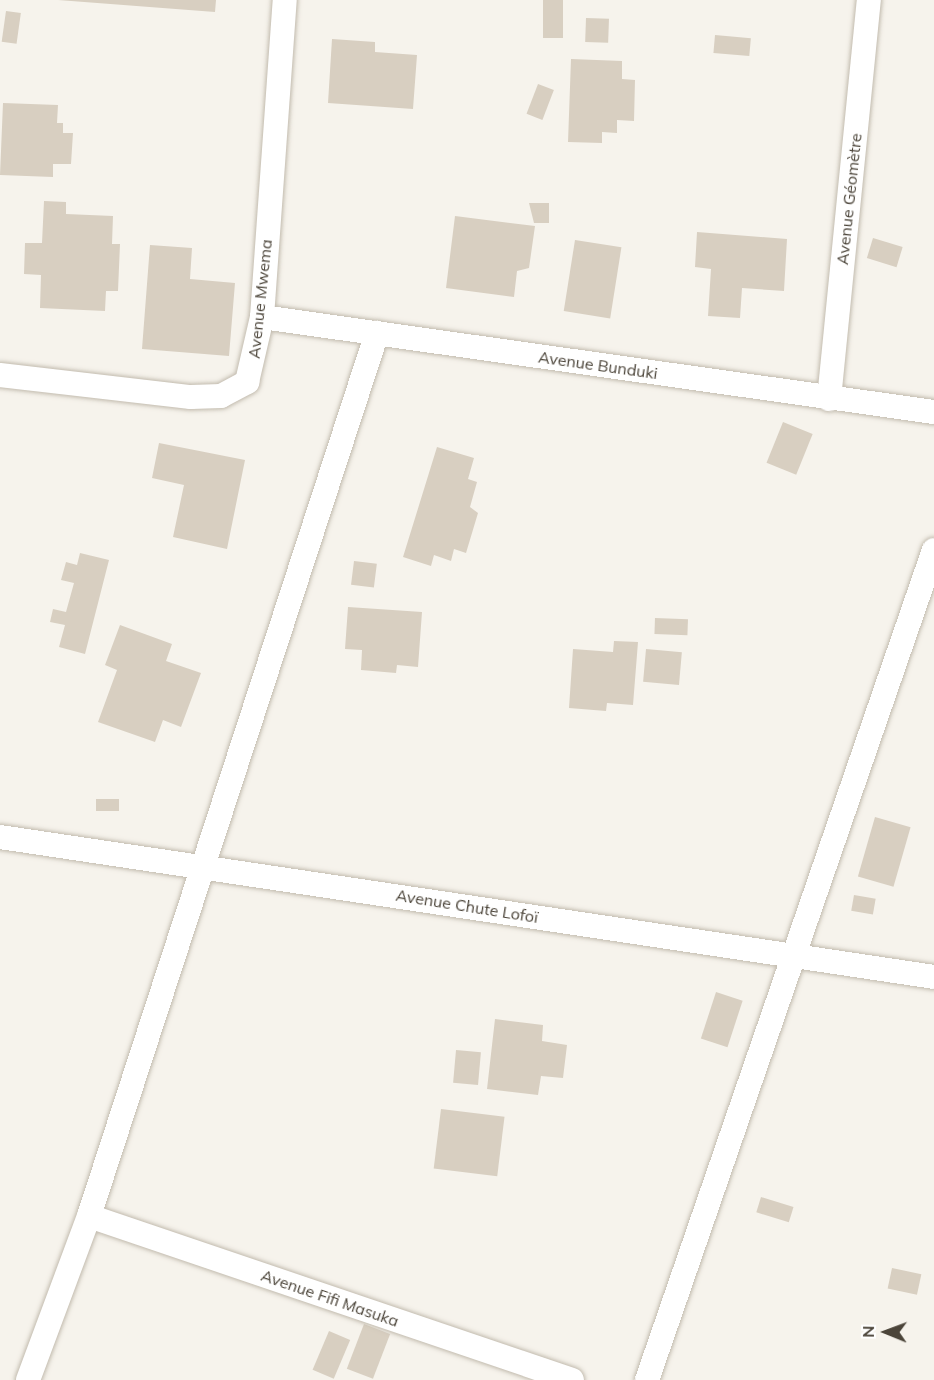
<!DOCTYPE html>
<meta charset="utf-8">
<style>
body{margin:0}
#map{position:relative;width:934px;height:1380px;overflow:hidden;background:#f6f3ec;font-family:Mulish,sans-serif}
div>[style]{position:absolute}
.building>*{inset:0;background:#d8cfc1;transform-origin:0 0}
.roads{filter:drop-shadow(0 0 2px #c2bbae) drop-shadow(0 0 2px #c2bbae)}
.street>*{height:24px;margin:-12px;padding:0 12px;transform-origin:12px;border-radius:12px;background:#fff}
span{translate:-50% -50%;white-space:nowrap;text-align:center;line-height:1.15;-webkit-text-stroke:6px #fff;paint-order:stroke}
.street-label{font-size:16px;color:#4b4439}
.north{position:absolute;left:856px;top:1302px;width:60px;height:60px;-webkit-text-stroke:4px #fff;paint-order:stroke;rotate:271deg;font-size:16px;font-weight:700;line-height:24px;text-align:center;color:#4b4439}
.north::after{content:'';display:block;margin:auto;width:21px;height:27px;background:#4b4439;clip-path:polygon(50% 0,100% 100%,50% 72%,0 100%)}
</style>
<div id="map">
<div class="building">
<div style="clip-path:polygon(58px 0,216px 0,215px 12px)"></div>
<div style="left:543px;top:0;width:20px;height:38px"></div>
<div style="left:6px;top:11px;width:15px;height:31px;rotate:8deg"></div>
<div style="left:586px;top:18px;width:23px;height:24px;rotate:2deg"></div>
<div style="left:715px;top:35px;width:36px;height:18px;rotate:5deg"></div>
<div style="clip-path:polygon(332px 39px,375px 42px,375px 52px,417px 55px,413px 109px,328px 103px)"></div>
<div style="clip-path:polygon(571px 59px,622px 61px,622px 79px,635px 80px,634px 121px,617px 120px,617px 133px,602px 132px,602px 143px,568px 142px)"></div>
<div style="left:538px;top:84px;width:17px;height:32px;rotate:21deg"></div>
<div style="clip-path:polygon(3px 103px,58px 105px,57px 123px,63px 123px,63px 133px,73px 133px,71px 164px,53px 164px,53px 177px,0 175px)"></div>
<div style="clip-path:polygon(44px 201px,66px 202px,66px 214px,113px 216px,112px 244px,120px 244px,118px 291px,106px 291px,105px 311px,40px 308px,41px 275px,24px 274px,25px 243px,42px 243px)"></div>
<div style="clip-path:polygon(529px 203px,549px 203px,549px 223px,534px 223px)"></div>
<div style="clip-path:polygon(455px 216px,535px 226px,529px 268px,517px 271px,514px 297px,446px 288px)"></div>
<div style="clip-path:polygon(697px 232px,787px 239px,784px 291px,742px 288px,740px 318px,708px 316px,711px 269px,695px 267px)"></div>
<div style="left:873px;top:238px;width:31px;height:21px;rotate:17deg"></div>
<div style="left:575px;top:240px;width:47px;height:72px;rotate:9deg"></div>
<div style="clip-path:polygon(150px 245px,192px 248px,190px 279px,235px 283px,229px 356px,142px 349px)"></div>
<div style="left:783px;top:422px;width:32px;height:44px;rotate:22deg"></div>
<div style="clip-path:polygon(159px 443px,245px 460px,227px 549px,173px 537px,184px 485px,152px 478px)"></div>
<div style="clip-path:polygon(437px 447px,474px 458px,468px 479px,477px 482px,470px 507px,478px 513px,466px 553px,454px 549px,451px 561px,434px 555px,431px 566px,403px 557px)"></div>
<div style="clip-path:polygon(80px 553px,109px 560px,85px 654px,59px 647px,65px 625px,50px 622px,53px 609px,66px 612px,74px 583px,61px 580px,66px 562px,77px 565px)"></div>
<div style="left:354px;top:561px;width:23px;height:24px;rotate:7deg"></div>
<div style="clip-path:polygon(348px 607px,422px 612px,418px 667px,397px 665px,396px 673px,361px 670px,362px 650px,345px 649px)"></div>
<div style="left:655px;top:618px;width:33px;height:16px;rotate:2deg"></div>
<div style="clip-path:polygon(120px 625px,172px 644px,166px 661px,201px 673px,181px 727px,163px 720px,155px 742px,98px 722px,117px 670px,105px 665px)"></div>
<div style="clip-path:polygon(614px 641px,638px 642px,633px 705px,607px 703px,606px 711px,569px 708px,573px 649px,613px 652px)"></div>
<div style="left:646px;top:649px;width:36px;height:33px;rotate:5deg"></div>
<div style="left:96px;top:799px;width:23px;height:12px"></div>
<div style="left:875px;top:817px;width:37px;height:62px;rotate:16deg"></div>
<div style="left:854px;top:895px;width:22px;height:16px;rotate:10deg"></div>
<div style="left:716px;top:992px;width:28px;height:49px;rotate:18deg"></div>
<div style="clip-path:polygon(495px 1019px,543px 1025px,542px 1041px,567px 1045px,563px 1078px,541px 1076px,538px 1095px,487px 1089px)"></div>
<div style="left:456px;top:1050px;width:25px;height:33px;rotate:5deg"></div>
<div style="left:441px;top:1109px;width:64px;height:60px;rotate:7deg"></div>
<div style="left:761px;top:1197px;width:34px;height:16px;rotate:17deg"></div>
<div style="left:892px;top:1268px;width:30px;height:21px;rotate:12deg"></div>
<div style="left:364px;top:1324px;width:28px;height:48px;rotate:21deg"></div>
<div style="left:329px;top:1331px;width:23px;height:42px;rotate:23deg"></div>
</div>
<div class="roads">
<div class="street">
<div style="left:262px;top:317px;width:679px;rotate:8.05deg"></div>
<div style="left:0;top:375px;width:192px;rotate:6.6deg"></div>
<div style="left:191px;top:397px;width:30px;rotate:-2deg"></div>
<div style="left:221px;top:396px;width:30px;rotate:-28deg"></div>
<div style="left:247px;top:382px;width:67px;rotate:-77deg"></div>
<div style="left:262px;top:317px;width:318px;rotate:-85.9deg"></div>
<div style="left:829px;top:399px;width:401px;rotate:-84.3deg"></div>
<div style="left:0;top:837px;width:944px;rotate:8.52deg"></div>
<div style="left:89px;top:1216px;width:510px;rotate:18.75deg"></div>
<div style="left:28px;top:1380px;width:175px;rotate:-69.6deg"></div>
<div style="left:89px;top:1216px;width:929px;rotate:-71.94deg"></div>
<div style="left:647px;top:1380px;width:878px;rotate:-70.93deg"></div>
</div>
</div>
<div class="street-label">
<span style="left:849px;top:199px;rotate:-84deg">Avenue Géomètre</span>
<span style="left:260px;top:299px;rotate:-84deg">Avenue Mwema</span>
<span style="left:598px;top:365px;rotate:8deg">Avenue Bunduki</span>
<span style="left:467px;top:906px;rotate:9deg">Avenue Chute Lofoï</span>
<span style="left:330px;top:1298px;rotate:19deg">Avenue Fifi Masuka</span>
</div>
<div class="north">N</div>
</div>
